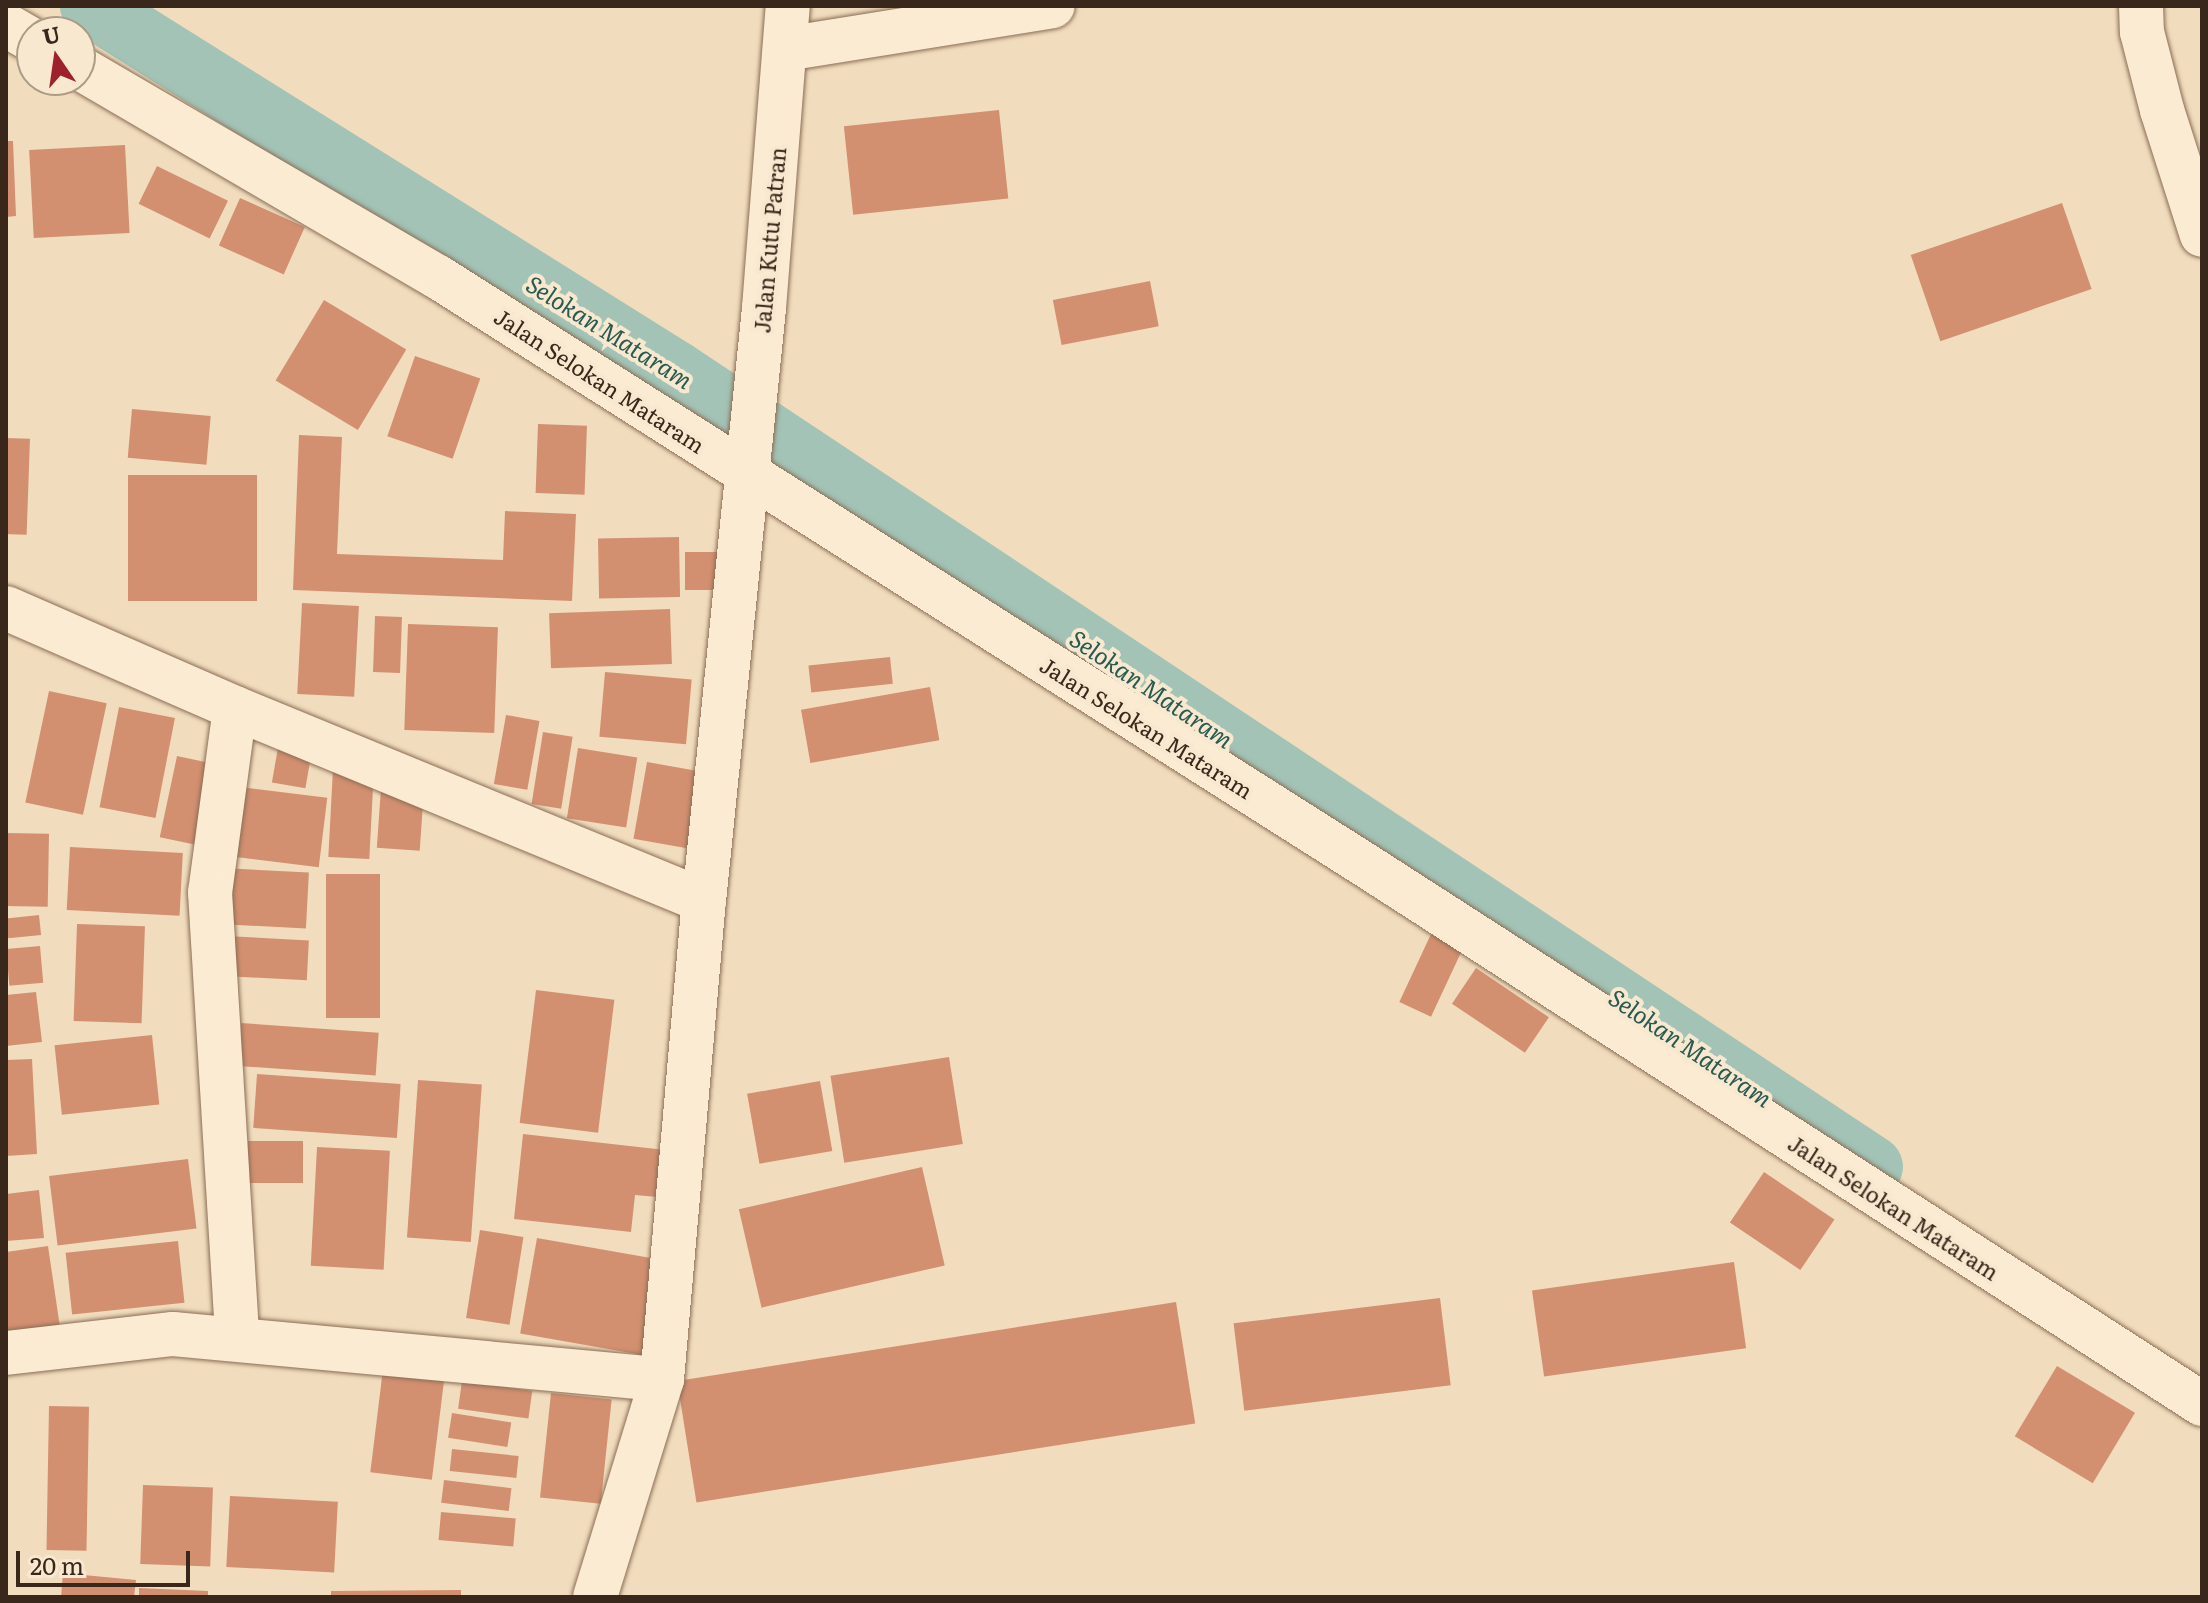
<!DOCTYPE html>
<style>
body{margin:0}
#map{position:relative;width:2208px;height:1603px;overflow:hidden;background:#f1ddbe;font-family:Literata,serif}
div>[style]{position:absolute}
.canal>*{height:62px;margin:-31px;padding:0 31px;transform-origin:31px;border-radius:31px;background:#a2c3b6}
.building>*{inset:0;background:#d39071;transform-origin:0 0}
.roads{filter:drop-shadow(0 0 2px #8b6d55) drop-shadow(0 0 2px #8b6d55)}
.minor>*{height:44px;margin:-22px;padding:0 22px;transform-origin:22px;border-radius:22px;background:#fbebd2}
span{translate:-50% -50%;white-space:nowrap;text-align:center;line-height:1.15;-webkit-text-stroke:8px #f8e8cf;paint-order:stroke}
.street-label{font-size:22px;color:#39271b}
.water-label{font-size:24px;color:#295a52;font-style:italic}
.frame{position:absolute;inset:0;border:8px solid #39271b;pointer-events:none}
.north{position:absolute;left:16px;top:16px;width:80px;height:80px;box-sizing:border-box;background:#f8e8cf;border:2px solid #ac9b87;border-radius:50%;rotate:347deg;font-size:22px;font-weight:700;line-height:32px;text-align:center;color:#39271b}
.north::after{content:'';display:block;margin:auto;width:28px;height:36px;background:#9f212e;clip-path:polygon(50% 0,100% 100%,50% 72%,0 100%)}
.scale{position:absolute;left:16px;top:1551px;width:174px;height:36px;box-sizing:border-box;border:4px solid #39271b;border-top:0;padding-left:10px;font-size:24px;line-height:28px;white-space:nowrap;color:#39271b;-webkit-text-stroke:6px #f8e8cf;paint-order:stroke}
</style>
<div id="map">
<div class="canal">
<div style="left:91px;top:6px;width:690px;rotate:32.03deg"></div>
<div style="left:676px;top:372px;width:1436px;rotate:33.61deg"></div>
</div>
<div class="building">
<div style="left:999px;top:110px;width:89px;height:156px;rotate:84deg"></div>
<div style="clip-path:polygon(6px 141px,13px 141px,16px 216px,6px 217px)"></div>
<div style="left:125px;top:145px;width:88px;height:96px;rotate:87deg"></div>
<div style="left:157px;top:166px;width:79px;height:42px;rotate:26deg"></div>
<div style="left:240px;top:198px;width:71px;height:52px;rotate:24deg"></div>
<div style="left:2062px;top:203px;width:91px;height:160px;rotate:71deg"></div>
<div style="left:1150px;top:281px;width:46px;height:99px;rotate:79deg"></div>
<div style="left:324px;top:300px;width:96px;height:94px;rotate:31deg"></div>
<div style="left:415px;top:356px;width:69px;height:85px;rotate:19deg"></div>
<div style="left:132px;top:409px;width:79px;height:49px;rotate:5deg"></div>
<div style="left:538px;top:424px;width:49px;height:69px;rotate:2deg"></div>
<div style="clip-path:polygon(299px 435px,342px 437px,337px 554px,503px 560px,505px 511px,576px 514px,572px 601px,293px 590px)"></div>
<div style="left:6px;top:438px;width:24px;height:96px;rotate:2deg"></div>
<div style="left:128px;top:475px;width:129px;height:126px"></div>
<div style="left:679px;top:537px;width:60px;height:81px;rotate:89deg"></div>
<div style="left:685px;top:552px;width:42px;height:38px"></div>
<div style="left:302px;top:603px;width:57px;height:91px;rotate:3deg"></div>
<div style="left:670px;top:609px;width:55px;height:121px;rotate:88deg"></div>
<div style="left:375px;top:616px;width:27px;height:56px;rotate:2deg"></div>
<div style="left:408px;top:624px;width:90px;height:106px;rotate:2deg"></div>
<div style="left:890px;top:657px;width:27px;height:82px;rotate:84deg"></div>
<div style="left:605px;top:672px;width:87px;height:65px;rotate:5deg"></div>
<div style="left:930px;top:687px;width:54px;height:131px;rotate:80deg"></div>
<div style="left:49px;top:691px;width:59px;height:114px;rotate:12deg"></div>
<div style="left:119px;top:707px;width:57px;height:102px;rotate:11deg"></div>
<div style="left:506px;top:715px;width:34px;height:70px;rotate:10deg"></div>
<div style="left:543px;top:732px;width:30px;height:73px;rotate:9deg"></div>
<div style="left:279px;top:742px;width:34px;height:41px;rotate:10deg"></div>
<div style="left:578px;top:748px;width:60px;height:71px;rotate:9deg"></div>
<div style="left:177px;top:756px;width:44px;height:83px;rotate:12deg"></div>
<div style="left:647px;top:762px;width:70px;height:78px;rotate:10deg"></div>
<div style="left:333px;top:768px;width:41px;height:89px;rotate:3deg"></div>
<div style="left:232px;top:786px;width:96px;height:70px;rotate:7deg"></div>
<div style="left:381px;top:788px;width:43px;height:60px;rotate:4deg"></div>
<div style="left:6px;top:833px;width:43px;height:73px;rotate:1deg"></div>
<div style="left:70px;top:847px;width:113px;height:63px;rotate:3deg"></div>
<div style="left:221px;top:868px;width:88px;height:56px;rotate:3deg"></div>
<div style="left:380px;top:874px;width:144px;height:54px;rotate:90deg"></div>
<div style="left:39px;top:915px;width:20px;height:33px;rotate:84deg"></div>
<div style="left:77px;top:924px;width:68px;height:97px;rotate:2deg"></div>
<div style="left:1431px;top:934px;width:35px;height:75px;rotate:25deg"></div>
<div style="left:225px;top:936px;width:84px;height:40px;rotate:3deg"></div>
<div style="left:40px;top:946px;width:37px;height:34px;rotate:85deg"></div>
<div style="left:1476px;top:968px;width:88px;height:43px;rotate:34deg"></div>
<div style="left:536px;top:990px;width:79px;height:134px;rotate:7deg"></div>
<div style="clip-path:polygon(36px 992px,42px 1042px,6px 1046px,6px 995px)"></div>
<div style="left:241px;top:1023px;width:138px;height:43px;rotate:4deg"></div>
<div style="left:152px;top:1035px;width:70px;height:98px;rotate:84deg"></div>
<div style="left:949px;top:1057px;width:88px;height:120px;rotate:81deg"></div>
<div style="clip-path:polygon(32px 1059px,37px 1154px,6px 1156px,6px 1060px)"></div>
<div style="left:257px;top:1074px;width:144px;height:54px;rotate:4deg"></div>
<div style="left:418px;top:1080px;width:64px;height:158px;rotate:4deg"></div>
<div style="left:820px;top:1081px;width:71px;height:74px;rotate:80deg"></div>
<div style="clip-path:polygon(523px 1134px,674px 1151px,668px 1198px,635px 1195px,631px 1232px,514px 1219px)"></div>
<div style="left:248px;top:1141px;width:55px;height:42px"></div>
<div style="left:317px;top:1147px;width:73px;height:119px;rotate:3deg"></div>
<div style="left:188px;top:1159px;width:70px;height:140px;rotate:83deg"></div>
<div style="left:922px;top:1167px;width:101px;height:188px;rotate:77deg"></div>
<div style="left:1764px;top:1172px;width:85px;height:61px;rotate:34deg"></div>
<div style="clip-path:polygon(39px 1190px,44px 1238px,6px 1241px,6px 1194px)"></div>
<div style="left:480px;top:1230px;width:44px;height:89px;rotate:9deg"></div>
<div style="left:537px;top:1238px;width:130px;height:97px;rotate:10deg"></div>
<div style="left:178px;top:1241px;width:62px;height:113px;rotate:84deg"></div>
<div style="clip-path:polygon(48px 1246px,61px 1334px,6px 1342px,6px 1252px)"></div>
<div style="left:1734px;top:1262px;width:87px;height:204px;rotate:82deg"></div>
<div style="left:1440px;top:1298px;width:88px;height:208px;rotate:83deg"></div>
<div style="left:1176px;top:1302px;width:123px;height:505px;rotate:81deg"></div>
<div style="left:2057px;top:1366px;width:91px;height:82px;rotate:31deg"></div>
<div style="left:383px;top:1369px;width:62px;height:104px;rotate:7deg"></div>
<div style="left:462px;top:1381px;width:71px;height:28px;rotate:8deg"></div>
<div style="left:551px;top:1393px;width:61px;height:105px;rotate:6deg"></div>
<div style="left:49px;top:1406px;width:40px;height:144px;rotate:1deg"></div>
<div style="left:452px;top:1413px;width:60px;height:25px;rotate:9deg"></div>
<div style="left:452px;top:1449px;width:67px;height:22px;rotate:6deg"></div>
<div style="left:444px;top:1480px;width:68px;height:23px;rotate:7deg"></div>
<div style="left:143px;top:1485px;width:70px;height:79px;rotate:2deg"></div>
<div style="left:230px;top:1496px;width:108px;height:71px;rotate:3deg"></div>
<div style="left:441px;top:1512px;width:75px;height:28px;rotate:5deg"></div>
<div style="clip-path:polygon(63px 1573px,136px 1580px,134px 1597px,61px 1597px)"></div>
<div style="clip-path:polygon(139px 1588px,208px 1591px,208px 1597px,139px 1597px)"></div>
<div style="clip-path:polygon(461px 1590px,461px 1597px,331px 1597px,331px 1591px)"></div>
</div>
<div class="roads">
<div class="minor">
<div style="left:2141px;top:6px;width:26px;rotate:88deg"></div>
<div style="left:2142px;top:32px;width:81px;rotate:75.6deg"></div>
<div style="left:2162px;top:110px;width:131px;rotate:72.3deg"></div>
<div style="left:6px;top:25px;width:30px;rotate:30deg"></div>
<div style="left:785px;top:49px;width:271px;rotate:-9.1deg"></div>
<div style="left:80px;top:68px;width:415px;rotate:30.3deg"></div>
<div style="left:438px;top:277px;width:1104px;rotate:32.38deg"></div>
<div style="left:1370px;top:868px;width:990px;rotate:32.79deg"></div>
<div style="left:6px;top:608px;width:250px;rotate:23.6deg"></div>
<div style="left:235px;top:708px;width:507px;rotate:22.37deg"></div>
<div style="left:235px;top:708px;width:186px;rotate:97.7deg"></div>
<div style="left:210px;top:892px;width:447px;rotate:86.5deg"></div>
<div style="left:6px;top:1353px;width:168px;rotate:-6.5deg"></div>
<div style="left:173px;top:1334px;width:491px;rotate:5.3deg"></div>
<div style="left:595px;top:1597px;width:228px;rotate:-72.9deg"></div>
<div style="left:662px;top:1379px;width:480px;rotate:-85deg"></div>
<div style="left:704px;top:901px;width:596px;rotate:-84.22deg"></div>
<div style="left:764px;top:308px;width:303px;rotate:-85.5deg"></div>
</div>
</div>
<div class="street-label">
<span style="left:769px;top:240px;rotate:-85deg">Jalan Kutu Patran</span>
<span style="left:600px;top:380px;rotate:33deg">Jalan Selokan Mataram</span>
<span style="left:1147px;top:727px;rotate:32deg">Jalan Selokan Mataram</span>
<span style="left:1894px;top:1207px;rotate:33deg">Jalan Selokan Mataram</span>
</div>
<div class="water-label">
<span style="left:610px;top:331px;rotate:32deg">Selokan Mataram</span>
<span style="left:1152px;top:688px;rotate:34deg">Selokan Mataram</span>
<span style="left:1691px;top:1047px;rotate:34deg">Selokan Mataram</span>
</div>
<div class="frame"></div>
<div class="north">U</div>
<div class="scale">20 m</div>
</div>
